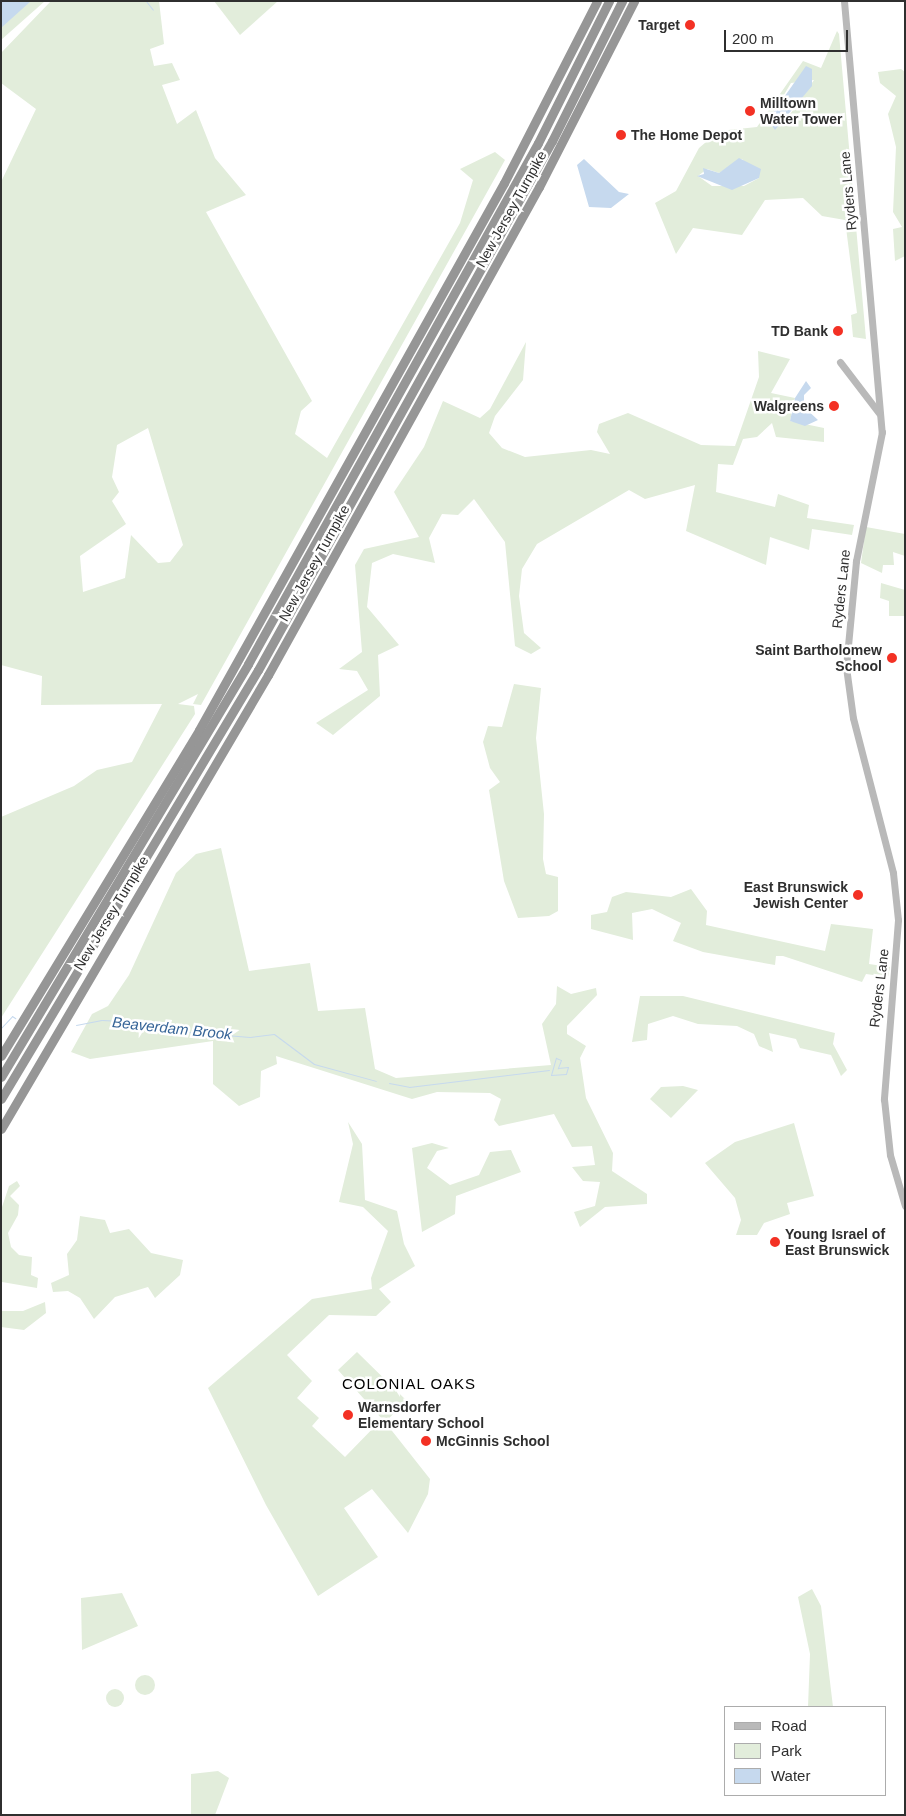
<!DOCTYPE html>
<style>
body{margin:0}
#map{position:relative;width:906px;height:1816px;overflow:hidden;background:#fff;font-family:Arial,sans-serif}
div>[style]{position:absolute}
.green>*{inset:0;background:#e2eddb}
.round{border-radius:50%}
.water>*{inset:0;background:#c6d9ee}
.stream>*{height:1px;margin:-0.5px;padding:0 0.5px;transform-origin:0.5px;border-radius:0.5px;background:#c6d9ee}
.secondary>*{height:7px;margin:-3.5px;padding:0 3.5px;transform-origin:3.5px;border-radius:3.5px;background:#b9b9b9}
.highway>*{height:9px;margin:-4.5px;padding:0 4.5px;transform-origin:4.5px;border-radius:4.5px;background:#969696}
.dots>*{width:14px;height:14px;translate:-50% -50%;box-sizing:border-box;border:2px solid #fff;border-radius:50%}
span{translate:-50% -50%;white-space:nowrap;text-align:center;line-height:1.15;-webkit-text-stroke:5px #fff;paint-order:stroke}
.poi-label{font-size:14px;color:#2f2f2f;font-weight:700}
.right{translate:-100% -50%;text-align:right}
.left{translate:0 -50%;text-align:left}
.street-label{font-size:14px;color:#2f2f2f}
.water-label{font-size:15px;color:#366497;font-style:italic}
.neighbourhood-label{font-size:15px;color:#000;letter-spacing:1px}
.frame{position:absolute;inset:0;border:2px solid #2f2f2f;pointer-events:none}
.legend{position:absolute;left:724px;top:1706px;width:162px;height:90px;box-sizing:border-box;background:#fff;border:1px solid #acacac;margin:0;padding:6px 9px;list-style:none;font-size:15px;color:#2f2f2f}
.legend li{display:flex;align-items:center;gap:10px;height:25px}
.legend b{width:25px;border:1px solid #acacac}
.scale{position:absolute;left:724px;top:30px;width:124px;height:22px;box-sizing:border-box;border:2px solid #2f2f2f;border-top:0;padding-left:6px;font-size:15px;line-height:18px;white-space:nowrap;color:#2f2f2f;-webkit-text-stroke:4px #fff;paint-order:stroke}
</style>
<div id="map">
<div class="green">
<div style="clip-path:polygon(1px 1px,45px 1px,1px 40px)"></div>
<div style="clip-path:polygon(evenodd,51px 1px,159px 1px,164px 44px,150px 49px,154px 66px,172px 63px,180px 80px,162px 85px,177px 124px,196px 110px,215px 158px,246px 195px,206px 212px,312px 401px,301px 411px,295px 434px,327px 458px,460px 223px,473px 180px,460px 169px,495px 152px,505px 160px,201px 705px,193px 704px,198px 694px,178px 704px,194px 706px,195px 714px,1px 1018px,1px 817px,74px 786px,97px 770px,132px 762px,162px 704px,41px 705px,42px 676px,1px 665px,1px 182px,36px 109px,1px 83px,1px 53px,51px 1px,148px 428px,183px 545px,170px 562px,158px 563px,131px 535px,125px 578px,83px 592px,80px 556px,126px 524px,112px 501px,119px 492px,112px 477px,117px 445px,148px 428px)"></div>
<div style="clip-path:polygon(214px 1px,278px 1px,240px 35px)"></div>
<div style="clip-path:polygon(evenodd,837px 31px,839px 34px,866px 339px,853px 337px,851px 315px,857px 313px,845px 220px,822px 216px,803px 198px,765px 200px,742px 235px,693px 228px,676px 254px,655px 203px,676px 191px,699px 148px,719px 131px,757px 127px,803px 61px,821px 68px,837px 31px,814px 80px,784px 123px,769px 120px,791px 83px,814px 80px,837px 31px,742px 159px,759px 178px,744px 186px,712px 186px,698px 176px,707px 169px,719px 173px,742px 159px)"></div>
<div style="clip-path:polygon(901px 69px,905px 72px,905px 256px,895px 261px,893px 229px,902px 227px,893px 212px,896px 147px,888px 114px,896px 96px,880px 83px,878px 72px)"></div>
<div style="clip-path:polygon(526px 342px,523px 380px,495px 416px,489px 433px,502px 448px,525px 457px,591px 450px,610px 454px,597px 432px,599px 424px,628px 413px,701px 445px,735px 446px,759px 377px,758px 351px,790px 359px,771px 393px,795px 398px,790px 421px,824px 428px,824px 442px,776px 437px,772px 423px,757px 437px,743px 439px,733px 465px,718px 464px,716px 492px,775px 507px,778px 494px,809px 505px,807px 518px,854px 525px,852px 535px,812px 529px,809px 550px,770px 537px,766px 565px,686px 531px,695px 485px,645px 499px,629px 490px,537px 544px,522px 569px,519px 596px,524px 633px,541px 648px,531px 654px,515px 646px,505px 542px,474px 499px,458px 515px,442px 514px,429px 538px,435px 563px,393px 554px,372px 563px,367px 607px,399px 645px,378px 655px,380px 696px,333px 735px,316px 723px,368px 690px,357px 671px,339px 669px,362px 652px,355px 565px,364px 549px,419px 537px,394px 492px,424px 447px,443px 401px,480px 418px,490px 409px)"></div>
<div style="clip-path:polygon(866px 527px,905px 534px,905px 556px,893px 552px,894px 565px,883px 565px,882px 573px,861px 563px)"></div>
<div style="clip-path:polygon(881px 583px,905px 590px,905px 616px,889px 616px,889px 601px,880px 598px)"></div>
<div style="clip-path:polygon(514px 684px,541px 688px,536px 738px,544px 814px,543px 859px,546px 874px,558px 877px,558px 911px,549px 916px,518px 918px,504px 881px,489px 790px,500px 782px,490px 768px,483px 742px,488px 726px,502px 727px)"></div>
<div style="clip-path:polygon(221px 848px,249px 971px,310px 963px,318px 1011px,365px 1008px,375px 1069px,396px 1078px,551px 1065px,542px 1024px,556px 1004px,557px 986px,571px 994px,596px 988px,597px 995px,567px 1026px,567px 1034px,586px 1046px,580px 1058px,586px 1098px,613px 1153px,612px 1171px,647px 1194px,647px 1204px,605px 1207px,580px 1227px,574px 1212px,595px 1206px,600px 1182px,583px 1181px,572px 1167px,595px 1165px,592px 1146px,572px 1147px,554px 1114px,499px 1126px,494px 1120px,501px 1099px,490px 1093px,437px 1092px,412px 1099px,276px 1056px,277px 1064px,261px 1071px,260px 1097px,239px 1106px,213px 1084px,213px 1041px,90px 1059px,71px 1052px,92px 1014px,108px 1006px,129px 975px,176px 873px,196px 854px)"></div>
<div style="clip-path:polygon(691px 889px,707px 911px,706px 925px,825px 951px,831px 924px,873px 929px,869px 964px,890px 967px,888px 977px,866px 974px,862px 982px,783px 956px,776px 956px,775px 965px,703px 952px,673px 941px,681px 923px,652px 909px,632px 913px,633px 940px,591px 929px,591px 915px,607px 912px,612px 897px,626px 892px,671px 897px)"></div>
<div style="clip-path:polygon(640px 996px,683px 996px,835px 1033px,833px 1044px,847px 1070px,841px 1076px,831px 1055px,800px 1048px,796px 1039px,769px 1033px,773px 1052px,759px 1046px,754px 1034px,737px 1026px,698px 1024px,673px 1016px,648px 1024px,647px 1040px,632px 1042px)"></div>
<div style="clip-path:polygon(683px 1086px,698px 1090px,671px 1118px,650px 1099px,661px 1087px)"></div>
<div style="clip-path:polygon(348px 1122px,362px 1144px,365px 1200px,397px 1211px,404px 1244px,415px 1266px,379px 1289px,391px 1302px,376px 1316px,329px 1315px,287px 1355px,312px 1381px,297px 1398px,319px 1418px,312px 1426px,345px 1457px,382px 1419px,338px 1370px,357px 1352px,407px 1401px,385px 1422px,430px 1479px,428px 1494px,408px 1533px,372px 1489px,344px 1508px,378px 1557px,318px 1596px,266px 1505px,208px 1388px,312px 1299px,372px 1289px,371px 1278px,388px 1231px,363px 1207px,339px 1202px,353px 1144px)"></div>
<div style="clip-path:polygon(794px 1123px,814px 1196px,787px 1203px,790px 1214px,764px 1223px,757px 1235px,736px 1235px,741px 1220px,735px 1198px,705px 1163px,735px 1142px)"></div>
<div style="clip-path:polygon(432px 1143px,449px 1148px,437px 1151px,427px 1168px,450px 1185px,479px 1175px,490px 1152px,511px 1150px,521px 1172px,456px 1196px,455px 1214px,422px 1232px,412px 1148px)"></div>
<div style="clip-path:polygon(17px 1181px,20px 1186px,10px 1196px,19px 1205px,18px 1215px,8px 1233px,11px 1247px,19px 1255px,32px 1257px,31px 1275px,38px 1278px,37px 1288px,2px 1282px,1px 1309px,1px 1210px,9px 1186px)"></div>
<div style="clip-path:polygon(80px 1216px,105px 1220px,110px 1233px,129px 1229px,151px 1253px,183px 1260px,180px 1275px,155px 1298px,148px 1287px,115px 1297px,94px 1319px,80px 1298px,68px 1291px,53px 1292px,51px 1283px,69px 1275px,67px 1254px,77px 1240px)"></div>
<div style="clip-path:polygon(45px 1302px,46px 1313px,24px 1330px,1px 1327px,1px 1311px,23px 1311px)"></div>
<div style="clip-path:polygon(812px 1589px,821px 1606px,833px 1707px,808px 1707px,810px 1654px,798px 1597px)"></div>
<div style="clip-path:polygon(122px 1593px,138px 1626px,82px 1650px,81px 1598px)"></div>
<div class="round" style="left:135px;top:1675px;width:20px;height:20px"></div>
<div class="round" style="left:106px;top:1689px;width:18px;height:18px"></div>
<div style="clip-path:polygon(218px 1771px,229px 1778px,215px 1815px,191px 1815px,191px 1774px)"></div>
</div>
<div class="water">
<div style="clip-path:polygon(1px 1px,31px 1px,1px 28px)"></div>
<div style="clip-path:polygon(806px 66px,812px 69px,812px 86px,775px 130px,768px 120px)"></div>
<div style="clip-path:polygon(739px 158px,761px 169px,759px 178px,732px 190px,697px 176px,704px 174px,703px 168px,719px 173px)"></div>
<div style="clip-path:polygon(584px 159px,619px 192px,629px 194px,611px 208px,589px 207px,577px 165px)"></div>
<div style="clip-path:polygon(806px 381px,811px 388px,804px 395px,804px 407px,818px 420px,805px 426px,790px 421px,795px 398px)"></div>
</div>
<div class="stream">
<div style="left:146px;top:1px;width:11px;rotate:52deg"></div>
<div style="left:76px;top:1025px;width:26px;rotate:-11deg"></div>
<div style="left:102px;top:1020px;width:35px;rotate:3deg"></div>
<div style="left:137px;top:1022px;width:17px;rotate:24deg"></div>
<div style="left:153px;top:1029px;width:97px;rotate:4.7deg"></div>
<div style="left:250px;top:1037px;width:24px;rotate:-7deg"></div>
<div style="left:274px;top:1034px;width:50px;rotate:36.9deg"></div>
<div style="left:314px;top:1064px;width:64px;rotate:15.3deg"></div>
<div style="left:1px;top:1028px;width:16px;rotate:-47deg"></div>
<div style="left:12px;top:1016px;width:4px;rotate:34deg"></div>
<div style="left:556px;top:1058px;width:5px;rotate:22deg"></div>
<div style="left:561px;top:1060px;width:9px;rotate:111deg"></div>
<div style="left:558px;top:1068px;width:10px;rotate:-6deg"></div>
<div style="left:568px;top:1067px;width:7px;rotate:106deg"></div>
<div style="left:566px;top:1074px;width:15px;rotate:176deg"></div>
<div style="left:551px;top:1075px;width:18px;rotate:-74deg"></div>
<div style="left:389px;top:1083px;width:20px;rotate:11deg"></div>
<div style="left:409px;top:1087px;width:141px;rotate:-6.9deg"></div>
</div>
<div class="secondary">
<div style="left:844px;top:1px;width:433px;rotate:85deg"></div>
<div style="left:882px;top:432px;width:132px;rotate:101.4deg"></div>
<div style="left:856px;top:561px;width:106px;rotate:95.4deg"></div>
<div style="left:846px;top:667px;width:51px;rotate:82.2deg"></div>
<div style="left:853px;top:718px;width:160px;rotate:75.5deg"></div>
<div style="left:893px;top:873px;width:47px;rotate:83.9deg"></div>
<div style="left:898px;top:920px;width:180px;rotate:94.5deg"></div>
<div style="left:884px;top:1099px;width:56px;rotate:83.9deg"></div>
<div style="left:890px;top:1155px;width:53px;rotate:73.6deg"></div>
<div style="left:840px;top:362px;width:64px;rotate:52.6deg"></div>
</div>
<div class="highway">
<div style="left:1px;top:1056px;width:381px;rotate:-58.7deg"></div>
<div style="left:199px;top:730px;width:626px;rotate:-60.86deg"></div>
<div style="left:504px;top:183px;width:204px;rotate:-62.9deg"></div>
<div style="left:1px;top:1077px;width:481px;rotate:-59.1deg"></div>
<div style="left:248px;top:664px;width:596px;rotate:-60.9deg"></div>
<div style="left:538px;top:143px;width:159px;rotate:-63.4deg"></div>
<div style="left:1px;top:1099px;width:500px;rotate:-59.08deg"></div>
<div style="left:258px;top:670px;width:605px;rotate:-60.94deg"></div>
<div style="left:552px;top:141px;width:157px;rotate:-63.4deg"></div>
<div style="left:1px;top:1129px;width:527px;rotate:-59.54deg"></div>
<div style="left:268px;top:675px;width:558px;rotate:-60.96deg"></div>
<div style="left:539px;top:187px;width:209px;rotate:-62.9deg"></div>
</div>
<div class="dots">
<div style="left:690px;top:25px;background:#f33124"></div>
<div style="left:750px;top:111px;background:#f33124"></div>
<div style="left:621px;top:135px;background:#f33124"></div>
<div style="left:838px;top:331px;background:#f33124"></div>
<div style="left:834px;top:406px;background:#f33124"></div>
<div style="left:892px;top:658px;background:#f33124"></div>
<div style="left:858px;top:895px;background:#f33124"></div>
<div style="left:775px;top:1242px;background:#f33124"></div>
<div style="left:348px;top:1415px;background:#f33124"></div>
<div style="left:426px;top:1441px;background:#f33124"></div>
</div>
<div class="poi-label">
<span class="right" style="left:680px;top:25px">Target</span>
<span class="left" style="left:760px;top:111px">Milltown<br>Water Tower</span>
<span class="left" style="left:631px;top:135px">The Home Depot</span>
<span class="right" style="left:828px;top:331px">TD Bank</span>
<span class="right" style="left:824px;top:406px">Walgreens</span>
<span class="right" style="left:882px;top:658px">Saint Bartholomew<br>School</span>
<span class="right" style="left:848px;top:895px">East Brunswick<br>Jewish Center</span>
<span class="left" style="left:785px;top:1242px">Young Israel of<br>East Brunswick</span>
<span class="left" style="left:358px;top:1415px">Warnsdorfer<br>Elementary School</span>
<span class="left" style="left:436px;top:1441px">McGinnis School</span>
</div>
<div class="street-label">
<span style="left:848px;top:191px;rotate:-95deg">Ryders Lane</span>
<span style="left:511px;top:209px;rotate:-61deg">New Jersey Turnpike</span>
<span style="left:314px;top:563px;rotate:-61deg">New Jersey Turnpike</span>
<span style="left:841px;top:589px;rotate:-84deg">Ryders Lane</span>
<span style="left:111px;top:913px;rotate:-59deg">New Jersey Turnpike</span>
<span style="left:879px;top:988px;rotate:-83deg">Ryders Lane</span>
</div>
<div class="water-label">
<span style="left:172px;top:1028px;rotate:6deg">Beaverdam Brook</span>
</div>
<div class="neighbourhood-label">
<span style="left:409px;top:1384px">COLONIAL OAKS</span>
</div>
<div class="frame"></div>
<ul class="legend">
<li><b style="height:6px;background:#b9b9b9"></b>Road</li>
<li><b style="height:14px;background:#e2eddb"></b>Park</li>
<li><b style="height:14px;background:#c6d9ee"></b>Water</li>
</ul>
<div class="scale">200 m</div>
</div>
